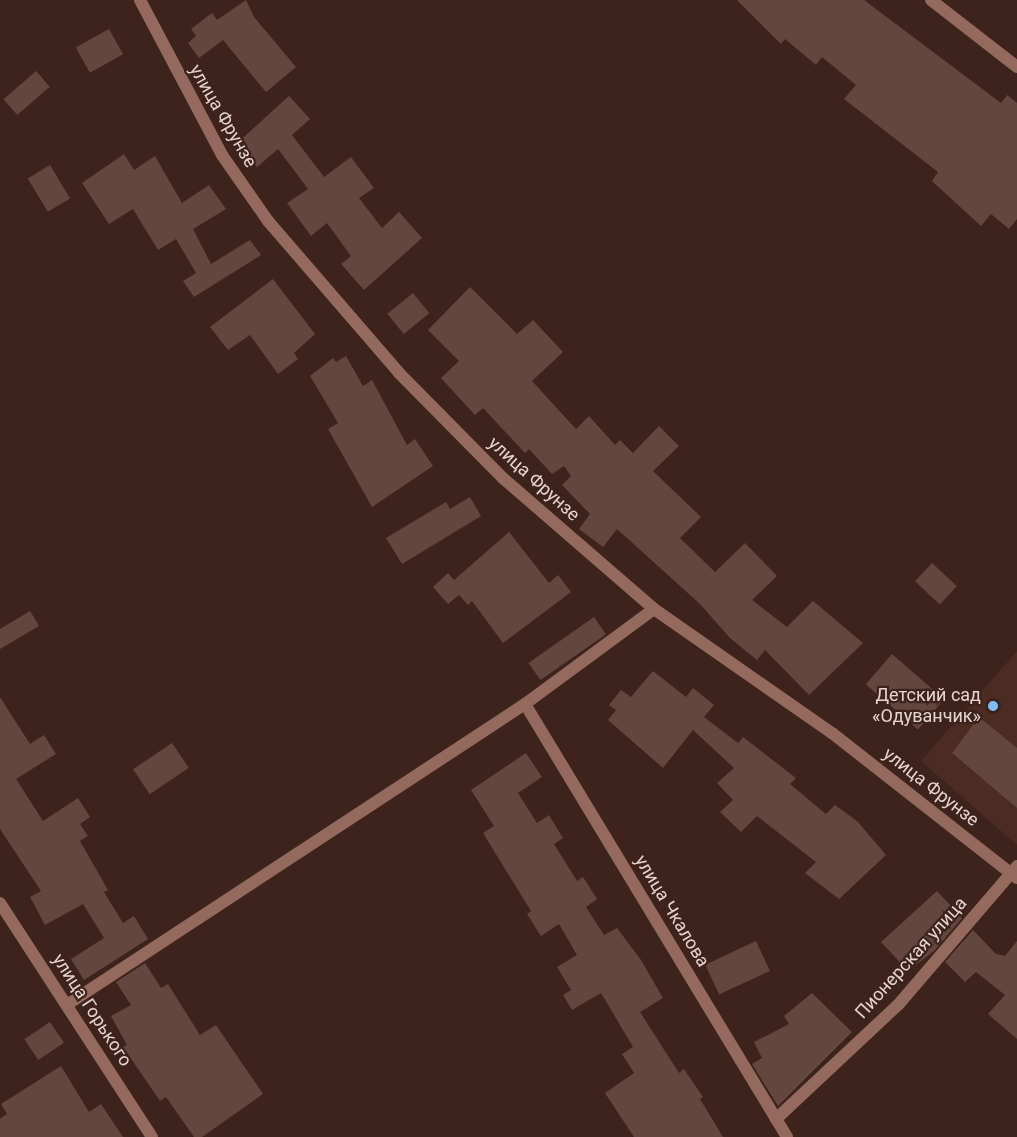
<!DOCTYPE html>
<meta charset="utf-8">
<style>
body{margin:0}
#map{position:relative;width:1017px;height:1137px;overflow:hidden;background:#3e231c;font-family:Roboto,sans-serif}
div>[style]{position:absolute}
.built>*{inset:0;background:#4c2b23}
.building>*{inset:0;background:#63463e;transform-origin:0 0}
.street>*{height:12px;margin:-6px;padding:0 6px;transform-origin:6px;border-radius:6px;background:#946a5e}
.dots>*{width:16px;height:16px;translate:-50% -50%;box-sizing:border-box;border:3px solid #3e231c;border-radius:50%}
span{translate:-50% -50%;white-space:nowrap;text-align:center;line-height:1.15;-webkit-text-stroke:4.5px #3e231c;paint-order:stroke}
.street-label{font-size:18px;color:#e6d4cf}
.poi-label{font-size:18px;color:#e6d4cf}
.right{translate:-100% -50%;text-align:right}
</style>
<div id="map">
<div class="built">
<div style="clip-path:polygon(1017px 651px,1017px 845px,921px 761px)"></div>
</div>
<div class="building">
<div style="clip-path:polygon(246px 0,254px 17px,296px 67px,266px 92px,223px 40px,199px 58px,188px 43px,196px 36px,191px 29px,212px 13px,217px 20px)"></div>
<div style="clip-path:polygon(737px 0,864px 0,1001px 103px,1007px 95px,1017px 103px,1017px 219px,1009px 229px,991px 214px,981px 226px,932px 181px,938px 172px,844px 99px,856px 85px,822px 57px,816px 65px,785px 39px,781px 44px)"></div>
<div style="left:109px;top:29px;width:29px;height:38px;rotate:61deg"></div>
<div style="left:36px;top:71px;width:21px;height:43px;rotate:49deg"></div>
<div style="clip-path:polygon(289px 96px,310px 119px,292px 135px,324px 177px,351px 157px,374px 188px,359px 198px,382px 228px,399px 212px,422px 238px,364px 290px,341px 264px,351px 256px,327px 223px,311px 236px,287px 203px,308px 189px,278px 149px,257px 167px,236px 144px)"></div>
<div style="clip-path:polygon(124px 154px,134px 170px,155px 156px,182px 203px,209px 185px,226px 209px,193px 229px,211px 264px,250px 240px,261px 255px,194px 297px,183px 281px,196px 273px,176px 239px,158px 250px,133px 209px,109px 224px,82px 183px)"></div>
<div style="left:50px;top:165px;width:39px;height:26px;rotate:59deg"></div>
<div style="clip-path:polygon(273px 279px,315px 334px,294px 353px,298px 359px,278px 374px,250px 335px,228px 350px,210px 327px)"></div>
<div style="clip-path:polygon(470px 287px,517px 334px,533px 320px,563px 352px,532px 381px,576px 429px,589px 416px,615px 445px,620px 440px,633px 453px,659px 426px,679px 446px,653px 471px,701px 517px,680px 538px,715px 572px,745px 543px,777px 576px,752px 600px,787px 627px,813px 601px,863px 643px,809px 695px,765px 650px,757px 660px,730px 638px,700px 604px,617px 529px,603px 547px,579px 529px,590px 514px,562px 485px,571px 476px,564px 466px,552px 474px,529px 449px,525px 453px,483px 408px,475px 415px,441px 378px,459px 361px,428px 330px)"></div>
<div style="left:413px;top:293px;width:26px;height:33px;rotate:51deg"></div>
<div style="clip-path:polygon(346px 356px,363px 386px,372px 380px,407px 445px,415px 439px,433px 466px,372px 507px,328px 429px,338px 423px,310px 376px,333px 358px,336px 362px)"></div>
<div style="clip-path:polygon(470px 497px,481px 516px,402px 564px,386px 538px,446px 502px,450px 509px)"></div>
<div style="clip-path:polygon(509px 532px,549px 583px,558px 575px,571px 592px,503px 643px,472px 601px,468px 605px,459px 595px,448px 604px,433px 587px,448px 573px,454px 580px)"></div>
<div style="left:932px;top:563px;width:34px;height:25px;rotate:43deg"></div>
<div style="clip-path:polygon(30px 611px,39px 626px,0 649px,0 629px)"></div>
<div style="left:594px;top:617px;width:21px;height:80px;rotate:55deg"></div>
<div style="left:892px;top:654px;width:69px;height:40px;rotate:41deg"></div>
<div style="clip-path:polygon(653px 671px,686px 697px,693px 688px,714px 705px,704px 717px,738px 743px,743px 737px,796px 778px,790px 784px,826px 814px,835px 805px,857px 821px,886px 855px,839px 899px,805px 873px,816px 862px,757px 816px,741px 832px,720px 812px,733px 800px,717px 783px,734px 768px,693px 730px,663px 768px,608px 720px,616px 710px,609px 705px,621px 690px,631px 697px)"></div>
<div style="clip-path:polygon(0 697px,30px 744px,44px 735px,56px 754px,16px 779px,43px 821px,78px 798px,90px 817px,80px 824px,88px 836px,80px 841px,108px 890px,104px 892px,123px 923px,134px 916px,148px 939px,84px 980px,71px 959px,104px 938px,83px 904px,45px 925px,30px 897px,41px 891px,0 829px)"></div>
<div style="clip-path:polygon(979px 717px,1017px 748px,1017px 808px,952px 753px)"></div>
<div style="left:172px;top:743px;width:30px;height:47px;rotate:56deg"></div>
<div style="clip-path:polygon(526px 753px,542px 777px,518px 793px,537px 823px,549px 815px,563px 838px,554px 844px,577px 881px,583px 877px,597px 899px,586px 907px,604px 935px,617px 928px,641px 960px,663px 998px,640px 1012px,679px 1073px,684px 1069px,703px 1097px,700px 1099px,723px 1137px,634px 1137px,605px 1093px,634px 1073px,622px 1054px,633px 1047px,601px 993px,572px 1010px,563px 995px,571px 990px,557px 967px,577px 955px,559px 924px,541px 936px,527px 914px,531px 911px,483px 833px,494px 826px,471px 790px)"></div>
<div style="clip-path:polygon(937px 891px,962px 918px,934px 951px,908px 971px,881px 942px)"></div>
<div style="clip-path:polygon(973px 930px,996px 954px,1005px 956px,1017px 941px,1017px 1039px,988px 1014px,1005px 995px,976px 972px,965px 982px,945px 962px)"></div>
<div style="left:756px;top:941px;width:33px;height:56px;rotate:65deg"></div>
<div style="clip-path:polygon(145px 963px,161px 988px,168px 984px,200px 1035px,216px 1025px,263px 1094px,202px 1137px,194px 1137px,166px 1097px,160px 1101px,123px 1047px,127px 1045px,111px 1016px,131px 1005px,116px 982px)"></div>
<div style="clip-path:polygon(812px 993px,852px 1032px,778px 1106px,752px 1064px,762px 1058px,754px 1042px,789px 1024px,784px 1016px)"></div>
<div style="left:50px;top:1022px;width:25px;height:31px;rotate:56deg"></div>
<div style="clip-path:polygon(61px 1066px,89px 1112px,101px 1104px,123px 1137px,0 1137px,0 1119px,7px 1114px,1px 1104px)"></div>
</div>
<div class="street">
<div style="left:140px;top:0;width:175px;rotate:62.1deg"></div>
<div style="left:222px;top:155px;width:80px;rotate:55.1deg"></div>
<div style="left:268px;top:221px;width:201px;rotate:49.2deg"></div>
<div style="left:399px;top:373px;width:149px;rotate:45.3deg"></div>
<div style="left:504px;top:479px;width:198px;rotate:40.9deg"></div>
<div style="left:654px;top:609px;width:217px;rotate:34.9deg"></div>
<div style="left:832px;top:733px;width:235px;rotate:38.1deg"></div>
<div style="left:931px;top:0;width:109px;rotate:37.9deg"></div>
<div style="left:525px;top:704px;width:506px;rotate:58.82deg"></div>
<div style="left:0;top:903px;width:279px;rotate:57deg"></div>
<div style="left:68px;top:1004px;width:547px;rotate:-33.28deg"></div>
<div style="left:525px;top:704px;width:160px;rotate:-36.4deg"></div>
<div style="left:776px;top:1119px;width:167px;rotate:-43.1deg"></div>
<div style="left:898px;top:1005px;width:183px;rotate:-49.4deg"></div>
</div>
<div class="dots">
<div style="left:993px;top:706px;background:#7bbef8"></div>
</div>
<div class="street-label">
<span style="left:223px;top:116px;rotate:60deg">улица Фрунзе</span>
<span style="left:534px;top:479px;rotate:42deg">улица Фрунзе</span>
<span style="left:931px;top:787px;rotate:38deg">улица Фрунзе</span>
<span style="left:672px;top:911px;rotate:59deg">улица Чкалова</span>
<span style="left:911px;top:958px;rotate:-48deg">Пионерская улица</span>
<span style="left:92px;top:1010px;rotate:57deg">улица Горького</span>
</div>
<div class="poi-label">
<span class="right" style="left:981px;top:706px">Детский сад<br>«Одуванчик»</span>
</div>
</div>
